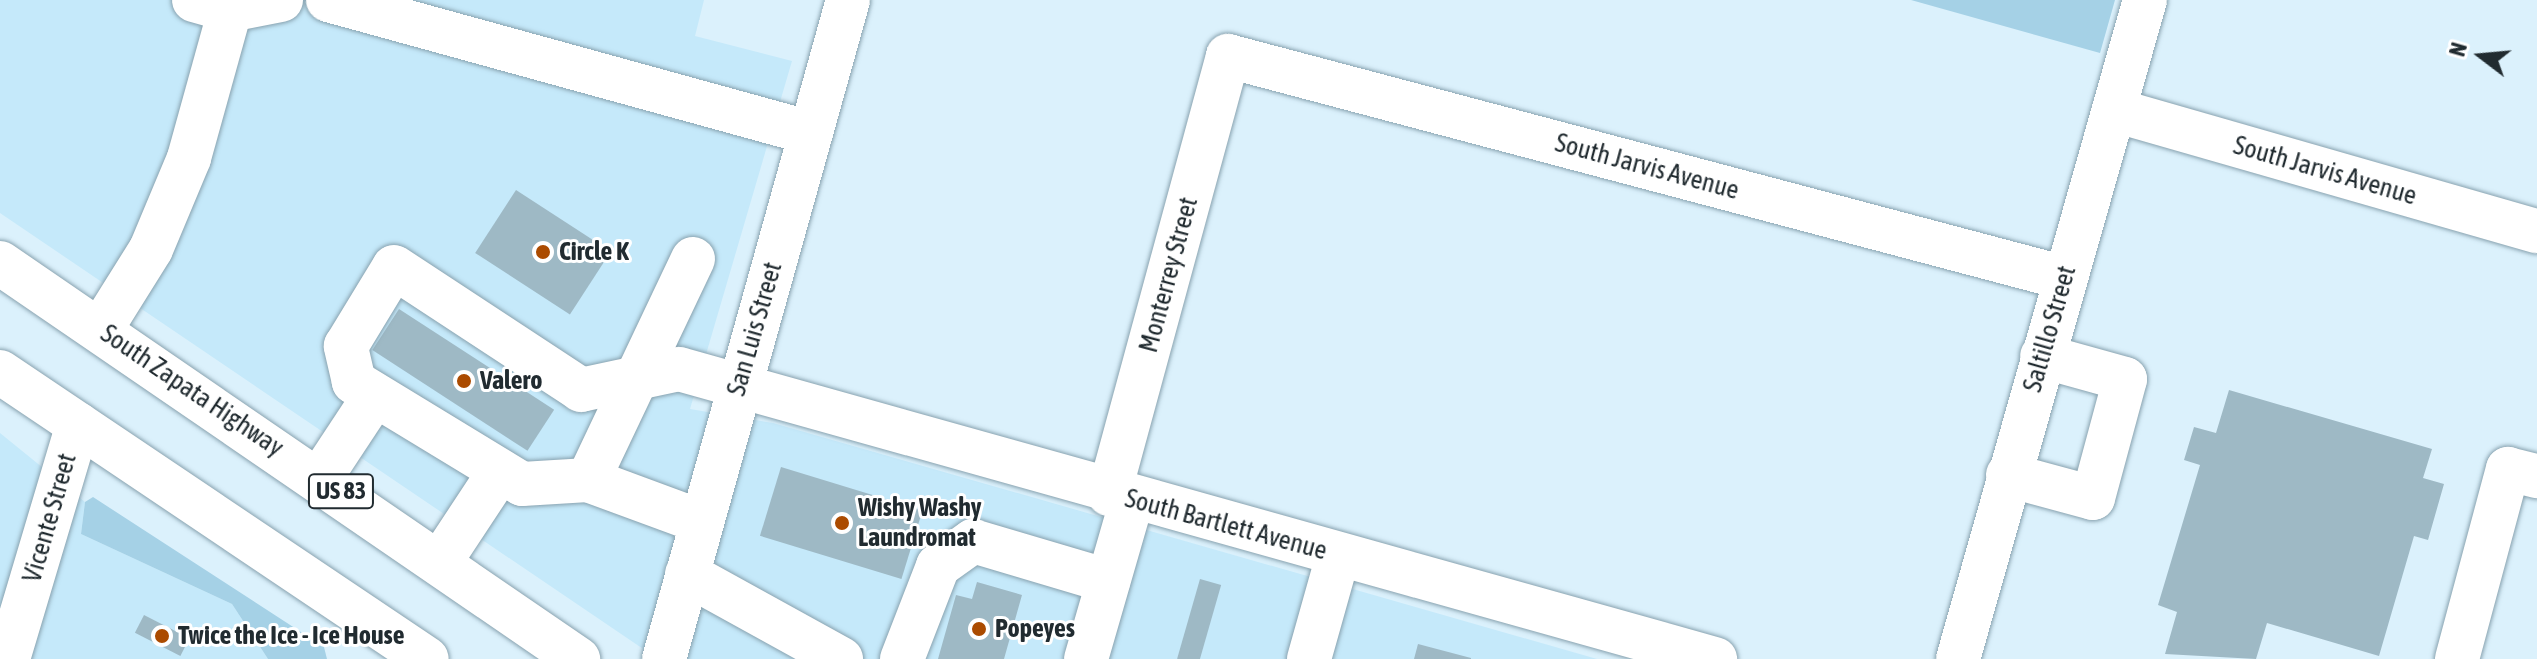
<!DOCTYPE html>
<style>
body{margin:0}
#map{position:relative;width:2537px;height:659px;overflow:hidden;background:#dbf1fc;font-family:"Asap Condensed",sans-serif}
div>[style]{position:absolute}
.built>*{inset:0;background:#c5e9fa}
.green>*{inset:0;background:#a5d1e6}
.building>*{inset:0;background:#9eb9c5;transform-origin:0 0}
.roads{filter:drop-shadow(0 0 2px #88a2af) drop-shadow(0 0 2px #88a2af)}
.minor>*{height:44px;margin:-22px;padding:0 22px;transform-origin:22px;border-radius:22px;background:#fff}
.major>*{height:44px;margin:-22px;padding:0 22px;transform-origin:22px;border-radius:22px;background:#fff}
.dots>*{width:22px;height:22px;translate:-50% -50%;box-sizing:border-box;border:4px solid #fff;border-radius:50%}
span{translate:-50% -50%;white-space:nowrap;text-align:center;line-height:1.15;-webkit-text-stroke:6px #fff;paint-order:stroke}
.shield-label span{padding:2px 6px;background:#fff;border:2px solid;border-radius:6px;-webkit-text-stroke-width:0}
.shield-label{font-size:24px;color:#212b30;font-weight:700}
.street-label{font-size:26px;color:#212b30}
.poi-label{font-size:26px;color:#212b30;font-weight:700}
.left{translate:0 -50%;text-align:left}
.north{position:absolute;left:2441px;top:16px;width:80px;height:80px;-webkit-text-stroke:6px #fff;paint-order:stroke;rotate:286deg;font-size:22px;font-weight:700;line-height:32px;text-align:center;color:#212b30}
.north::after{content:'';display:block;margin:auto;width:28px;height:36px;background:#212b30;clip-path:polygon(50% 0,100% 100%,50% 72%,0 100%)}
</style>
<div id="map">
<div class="built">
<div style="clip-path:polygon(0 0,704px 0,695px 36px,792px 61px,690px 409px,773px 423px,1597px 659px,658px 659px,0 213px)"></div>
<div style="clip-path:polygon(0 433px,85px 502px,81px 534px,232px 604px,268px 659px,0 659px)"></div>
</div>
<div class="green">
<div style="clip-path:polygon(1911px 0,2115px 0,2100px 53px)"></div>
<div style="clip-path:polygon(93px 497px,324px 647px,327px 659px,268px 659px,232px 604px,81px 534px,85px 502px)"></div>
</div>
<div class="building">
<div style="left:516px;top:190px;width:113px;height:75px;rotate:33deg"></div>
<div style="left:399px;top:309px;width:185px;height:49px;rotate:33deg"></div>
<div style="clip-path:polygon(2229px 390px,2432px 449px,2423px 478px,2444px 484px,2428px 540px,2414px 536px,2379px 656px,2267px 623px,2256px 659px,2165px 654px,2177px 612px,2158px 605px,2200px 465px,2184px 460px,2194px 427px,2216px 433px)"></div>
<div style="left:781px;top:467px;width:148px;height:72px;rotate:17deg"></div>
<div style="left:1200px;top:579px;width:22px;height:83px;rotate:16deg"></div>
<div style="clip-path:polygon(977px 582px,1022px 595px,1004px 659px,938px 659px,956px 595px,972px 599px)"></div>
<div style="left:144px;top:615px;width:51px;height:20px;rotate:27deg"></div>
<div style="clip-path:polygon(1418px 644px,1471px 658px,1471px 659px,1414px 659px)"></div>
</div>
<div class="roads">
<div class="minor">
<div style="left:194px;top:0;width:37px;rotate:16deg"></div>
<div style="left:230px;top:10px;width:52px;rotate:-11.1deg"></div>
<div style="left:328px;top:0;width:501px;rotate:15.4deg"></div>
<div style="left:2114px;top:110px;width:440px;rotate:16deg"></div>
<div style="left:693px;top:259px;width:245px;rotate:115.4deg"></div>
<div style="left:588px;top:480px;width:121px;rotate:20.2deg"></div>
<div style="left:101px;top:329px;width:94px;rotate:-58deg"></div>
<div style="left:151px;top:249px;width:99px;rotate:-67.3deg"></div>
<div style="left:189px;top:158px;width:154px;rotate:-74.5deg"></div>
<div style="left:2008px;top:475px;width:88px;rotate:15.1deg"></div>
<div style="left:2093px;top:498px;width:123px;rotate:-74.9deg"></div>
<div style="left:2125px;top:379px;width:86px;rotate:-164.5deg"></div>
<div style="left:321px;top:477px;width:98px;rotate:-56.6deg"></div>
<div style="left:588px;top:480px;width:66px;rotate:176.5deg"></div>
<div style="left:522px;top:484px;width:197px;rotate:-148.7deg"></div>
<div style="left:354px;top:382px;width:37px;rotate:-103deg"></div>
<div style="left:346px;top:346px;width:92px;rotate:-58.7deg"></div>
<div style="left:394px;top:267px;width:224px;rotate:33.3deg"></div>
<div style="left:581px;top:390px;width:100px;rotate:-12.1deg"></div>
<div style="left:679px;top:369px;width:1076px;rotate:15.64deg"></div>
<div style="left:1109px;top:494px;width:454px;rotate:-74.8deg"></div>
<div style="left:1228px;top:56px;width:866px;rotate:14.85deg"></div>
<div style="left:440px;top:562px;width:109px;rotate:-56.6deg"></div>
<div style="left:687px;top:574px;width:176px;rotate:28.9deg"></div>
<div style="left:8px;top:659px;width:245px;rotate:-73.4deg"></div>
<div style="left:902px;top:659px;width:100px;rotate:-68.8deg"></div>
<div style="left:938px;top:566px;width:43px;rotate:-35.5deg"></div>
<div style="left:973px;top:541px;width:141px;rotate:16.5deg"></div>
<div style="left:1086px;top:659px;width:166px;rotate:-73.9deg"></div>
<div style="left:1309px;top:659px;width:107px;rotate:-74.3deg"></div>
<div style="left:1958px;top:659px;width:685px;rotate:-74.16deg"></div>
<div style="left:2457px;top:659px;width:197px;rotate:-75deg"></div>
<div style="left:2508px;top:469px;width:30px;rotate:14deg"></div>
</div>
<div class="major">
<div style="left:0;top:263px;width:701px;rotate:34.42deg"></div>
<div style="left:0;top:372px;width:514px;rotate:33.91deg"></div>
<div style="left:664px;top:659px;width:684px;rotate:-74.4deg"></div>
</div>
</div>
<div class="dots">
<div style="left:543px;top:252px;background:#ab4b00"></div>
<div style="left:464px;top:381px;background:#ab4b00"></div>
<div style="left:842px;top:523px;background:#ab4b00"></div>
<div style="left:979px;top:629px;background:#ab4b00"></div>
<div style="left:162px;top:636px;background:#ab4b00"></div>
</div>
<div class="shield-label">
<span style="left:341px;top:491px">US 83</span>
</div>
<div class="street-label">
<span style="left:1647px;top:167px;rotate:15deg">South Jarvis Avenue</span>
<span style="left:2325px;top:171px;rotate:16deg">South Jarvis Avenue</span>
<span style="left:1169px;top:275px;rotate:-75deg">Monterrey Street</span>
<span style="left:755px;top:329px;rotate:-74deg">San Luis Street</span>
<span style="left:2050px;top:329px;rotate:-74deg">Saltillo Street</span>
<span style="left:192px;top:391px;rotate:34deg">South Zapata Highway</span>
<span style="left:50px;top:518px;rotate:-74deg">Vicente Street</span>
<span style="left:1226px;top:525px;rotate:15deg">South Bartlett Avenue</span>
</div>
<div class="poi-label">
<span class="left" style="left:559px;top:252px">Circle K</span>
<span class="left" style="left:480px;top:381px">Valero</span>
<span class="left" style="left:858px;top:523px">Wishy Washy<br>Laundromat</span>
<span class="left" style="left:995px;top:629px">Popeyes</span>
<span class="left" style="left:178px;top:636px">Twice the Ice - Ice House</span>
</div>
<div class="north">N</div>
</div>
